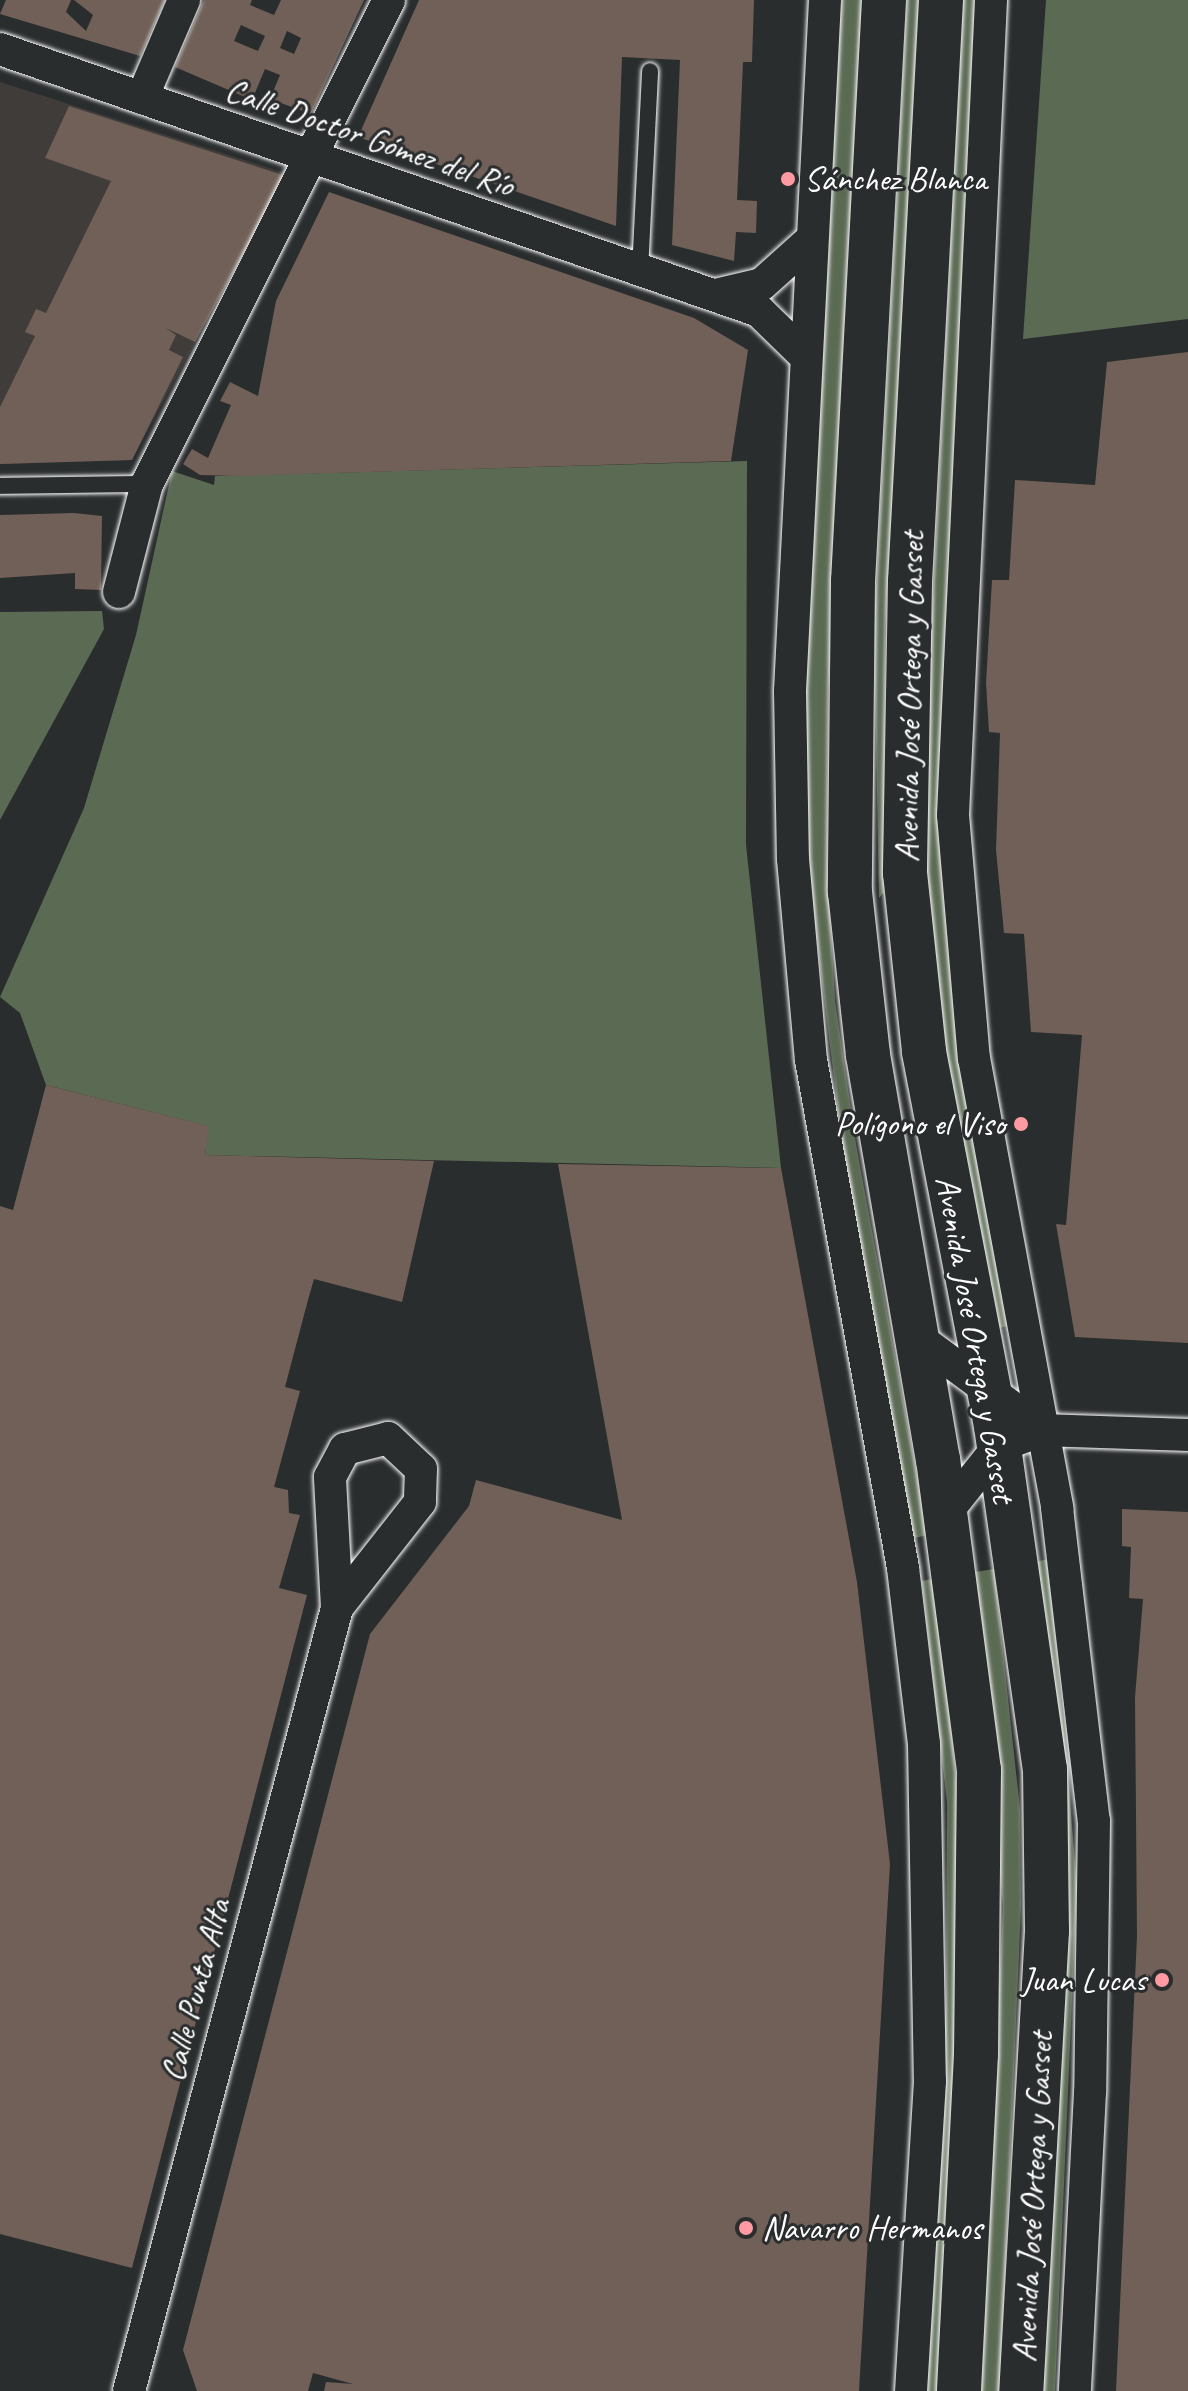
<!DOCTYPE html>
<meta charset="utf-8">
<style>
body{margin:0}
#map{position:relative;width:1188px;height:2391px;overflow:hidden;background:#2a2d2e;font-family:Caveat,sans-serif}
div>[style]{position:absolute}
.built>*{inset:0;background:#3f3c3a}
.green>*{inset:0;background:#5b6a53}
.building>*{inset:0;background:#706057}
.roads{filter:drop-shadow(0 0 2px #fff) drop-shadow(0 0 2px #fff)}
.service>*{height:16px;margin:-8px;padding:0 8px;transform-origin:8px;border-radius:8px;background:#2a2d2e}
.minor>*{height:32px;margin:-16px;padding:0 16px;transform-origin:16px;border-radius:16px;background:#2a2d2e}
.primary>*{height:44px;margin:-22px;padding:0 22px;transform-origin:22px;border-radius:22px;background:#2a2d2e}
.dots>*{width:22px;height:22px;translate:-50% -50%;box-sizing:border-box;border:4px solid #2a2d2e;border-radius:50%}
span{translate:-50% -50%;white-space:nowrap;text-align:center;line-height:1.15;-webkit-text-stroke:6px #2a2d2e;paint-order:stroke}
.street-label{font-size:34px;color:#fff}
.poi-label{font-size:34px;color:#fff}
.left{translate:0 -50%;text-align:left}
.right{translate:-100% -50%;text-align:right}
</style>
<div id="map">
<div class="built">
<div style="clip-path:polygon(0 82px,285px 173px,132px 460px,0 464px)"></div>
</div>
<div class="green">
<div style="clip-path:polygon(842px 0,865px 0,828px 691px,827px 861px,835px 1001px,856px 1144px,928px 1535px,914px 1538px,843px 1150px,808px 868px,805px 630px,831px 93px)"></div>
<div style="clip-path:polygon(907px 0,921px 0,885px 629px,884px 892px,879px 898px,874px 630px)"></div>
<div style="clip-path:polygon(963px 0,977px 0,937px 812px,959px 1062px,1009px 1326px,993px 1329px,931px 977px,922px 817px)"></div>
<div style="clip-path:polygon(1046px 0,1188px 0,1188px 319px,1023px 339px)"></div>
<div style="clip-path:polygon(747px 461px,746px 845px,781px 1168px,205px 1155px,208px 1126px,46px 1085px,20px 1013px,0 997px,84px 808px,136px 635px,172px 471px,214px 485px,215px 476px)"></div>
<div style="clip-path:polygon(102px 611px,104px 629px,0 820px,0 612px)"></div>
<div style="clip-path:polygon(1049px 1559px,1077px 1885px,1055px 2391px,1041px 2391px,1034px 1562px)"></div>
<div style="clip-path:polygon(994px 1569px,1020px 1809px,1021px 1906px,1000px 2391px,980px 2391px,1003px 1907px,975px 1572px)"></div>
<div style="clip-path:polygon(937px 1578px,958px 1802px,958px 2004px,938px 2391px,925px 2391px,946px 2004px,947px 1803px,922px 1581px)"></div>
</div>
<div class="building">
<div style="clip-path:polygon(6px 0,71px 0,66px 12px,86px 31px,93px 15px,74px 0,165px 0,140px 56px,0 14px)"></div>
<div style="clip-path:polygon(evenodd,204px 0,252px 0,250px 5px,274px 15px,281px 0,364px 0,311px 114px,270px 99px,280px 75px,265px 69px,252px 100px,175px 67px,204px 0,241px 25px,265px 36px,258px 51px,234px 41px,241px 25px,204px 0,287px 31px,301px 38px,294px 54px,280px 48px,287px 31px)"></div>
<div style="clip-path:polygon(419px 0,754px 0,752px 62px,743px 62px,737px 200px,757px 201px,756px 233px,736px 232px,734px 261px,672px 245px,680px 60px,622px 57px,616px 226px,358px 137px)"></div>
<div style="clip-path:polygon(69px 106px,286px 176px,195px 342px,166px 328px,176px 335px,169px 350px,183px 357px,132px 460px,0 464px,0 407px,35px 336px,25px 332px,36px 309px,46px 313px,111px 181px,45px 158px)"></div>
<div style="clip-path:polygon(329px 192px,694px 318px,748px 350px,731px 461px,240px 476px,200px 475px,183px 464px,192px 449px,208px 458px,231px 405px,220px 401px,230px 382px,258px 396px,276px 301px)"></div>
<div style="clip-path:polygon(1188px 352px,1188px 1343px,1075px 1337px,1056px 1224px,1066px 1225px,1082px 1035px,1031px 1032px,1024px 934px,1004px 933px,996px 850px,1000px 733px,989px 732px,986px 683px,992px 580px,1009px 580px,1015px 480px,1095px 485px,1107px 362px)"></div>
<div style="clip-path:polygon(74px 513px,102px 516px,101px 590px,75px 589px,75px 573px,0 578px,0 515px)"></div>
<div style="clip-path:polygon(46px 1085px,209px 1126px,205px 1155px,434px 1161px,402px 1302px,314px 1279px,308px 1300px,285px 1387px,300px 1391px,274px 1487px,288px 1490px,289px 1513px,300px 1515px,279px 1588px,307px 1595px,132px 2268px,0 2234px,0 1206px,13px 1210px)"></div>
<div style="clip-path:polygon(558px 1164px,781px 1168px,857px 1582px,890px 1864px,859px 2391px,324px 2391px,326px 2382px,353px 2384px,313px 2373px,308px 2391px,197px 2391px,183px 2350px,370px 1634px,469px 1506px,476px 1480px,622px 1520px)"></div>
<div style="clip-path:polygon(1122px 1509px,1188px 1512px,1188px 2391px,1116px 2391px,1137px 1936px,1135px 1697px,1143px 1599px,1129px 1598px,1131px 1547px,1122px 1546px)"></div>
</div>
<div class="roads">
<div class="service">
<div style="left:640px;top:271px;width:200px;rotate:-87.1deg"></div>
<div style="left:0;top:486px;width:147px;rotate:-0.8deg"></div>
</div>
<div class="minor">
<div style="left:825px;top:0;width:692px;rotate:92.9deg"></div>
<div style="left:790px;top:691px;width:168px;rotate:89deg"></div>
<div style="left:793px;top:859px;width:202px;rotate:84.9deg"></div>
<div style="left:811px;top:1060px;width:516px;rotate:79.73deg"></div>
<div style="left:903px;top:1568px;width:177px;rotate:83.2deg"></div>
<div style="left:924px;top:1744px;width:337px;rotate:89deg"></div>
<div style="left:930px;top:2081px;width:311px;rotate:93.5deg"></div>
<div style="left:991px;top:0;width:816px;rotate:92.67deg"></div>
<div style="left:953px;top:815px;width:244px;rotate:85.1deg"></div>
<div style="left:974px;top:1058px;width:458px;rotate:79.5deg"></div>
<div style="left:1057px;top:1508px;width:315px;rotate:83.3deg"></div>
<div style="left:1094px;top:1821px;width:271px;rotate:90.8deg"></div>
<div style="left:1090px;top:2092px;width:299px;rotate:92.9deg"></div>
<div style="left:0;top:49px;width:803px;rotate:19.04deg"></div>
<div style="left:759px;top:311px;width:62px;rotate:44.3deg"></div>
<div style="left:142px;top:98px;width:107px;rotate:-66.8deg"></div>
<div style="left:715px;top:295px;width:48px;rotate:-13.2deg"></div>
<div style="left:762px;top:284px;width:64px;rotate:-41.9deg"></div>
<div style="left:119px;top:592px;width:112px;rotate:-75.5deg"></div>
<div style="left:147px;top:484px;width:541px;rotate:-63.43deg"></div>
<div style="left:918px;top:1338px;width:155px;rotate:36.4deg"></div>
<div style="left:945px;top:1514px;width:87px;rotate:-51.5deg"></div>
<div style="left:999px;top:1446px;width:47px;rotate:-20deg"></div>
<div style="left:1043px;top:1430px;width:145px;rotate:2deg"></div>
<div style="left:129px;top:2391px;width:810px;rotate:-75.12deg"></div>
<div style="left:337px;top:1608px;width:131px;rotate:-93.1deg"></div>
<div style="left:330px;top:1477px;width:32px;rotate:-62deg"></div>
<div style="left:345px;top:1449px;width:44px;rotate:-14.3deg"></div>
<div style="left:388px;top:1438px;width:45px;rotate:43.2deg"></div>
<div style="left:421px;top:1469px;width:33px;rotate:92deg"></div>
<div style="left:420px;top:1502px;width:135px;rotate:128.1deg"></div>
</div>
<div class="primary">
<div style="left:884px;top:0;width:582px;rotate:93.05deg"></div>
<div style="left:853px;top:581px;width:311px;rotate:90.6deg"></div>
<div style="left:850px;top:892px;width:164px;rotate:83.7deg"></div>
<div style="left:868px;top:1055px;width:410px;rotate:80.2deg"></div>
<div style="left:938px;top:1459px;width:314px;rotate:82.5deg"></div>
<div style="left:979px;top:1770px;width:284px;rotate:90.6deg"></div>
<div style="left:976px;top:2054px;width:337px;rotate:92.9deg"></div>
<div style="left:941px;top:0;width:582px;rotate:93.05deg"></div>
<div style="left:910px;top:581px;width:292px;rotate:91deg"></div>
<div style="left:905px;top:873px;width:180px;rotate:83.9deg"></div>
<div style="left:924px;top:1052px;width:381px;rotate:79.1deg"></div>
<div style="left:996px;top:1426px;width:346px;rotate:81.9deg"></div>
<div style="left:1045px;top:1769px;width:162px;rotate:89.3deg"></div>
<div style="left:1047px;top:1931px;width:461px;rotate:93.2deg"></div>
</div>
</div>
<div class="dots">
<div style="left:788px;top:179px;background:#ff9aa2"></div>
<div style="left:1021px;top:1124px;background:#ff9aa2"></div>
<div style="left:1162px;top:1980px;background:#ff9aa2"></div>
<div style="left:746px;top:2228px;background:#ff9aa2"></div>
</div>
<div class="street-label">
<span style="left:370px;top:137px;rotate:19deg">Calle Doctor Gómez del Río</span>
<span style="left:909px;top:697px;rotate:-89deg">Avenida José Ortega y Gasset</span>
<span style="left:976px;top:1339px;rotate:80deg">Avenida José Ortega y Gasset</span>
<span style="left:195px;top:1990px;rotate:-75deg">Calle Punta Alta</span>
<span style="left:1032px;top:2197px;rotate:-87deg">Avenida José Ortega y Gasset</span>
</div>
<div class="poi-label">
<span class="left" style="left:804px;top:179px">Sánchez Blanca</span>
<span class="right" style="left:1005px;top:1124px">Polígono el Viso</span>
<span class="right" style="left:1146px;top:1980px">Juan Lucas</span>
<span class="left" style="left:762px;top:2228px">Navarro Hermanos</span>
</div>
</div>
